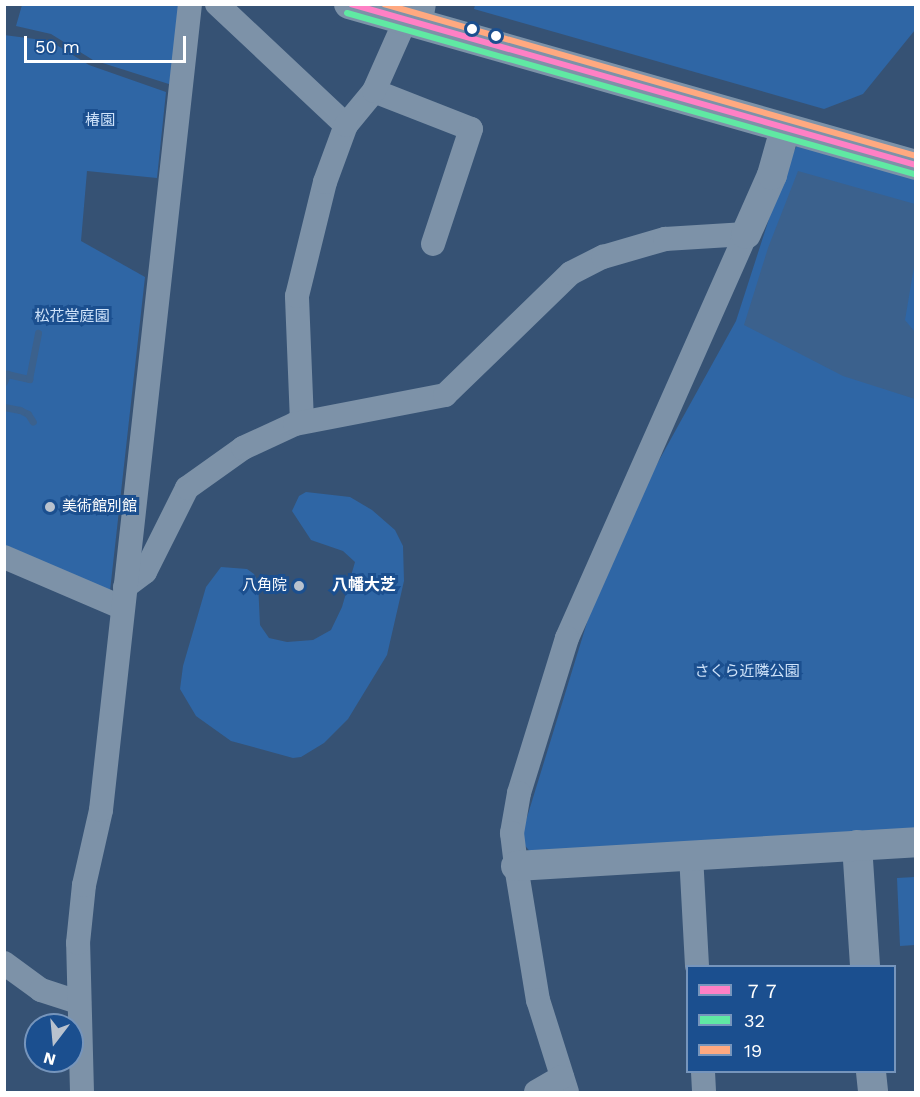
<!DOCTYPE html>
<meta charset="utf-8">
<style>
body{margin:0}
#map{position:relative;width:920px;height:1097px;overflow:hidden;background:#365274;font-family:"Work Sans","Noto Sans JP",sans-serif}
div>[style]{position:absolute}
.green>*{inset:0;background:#2f66a5}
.water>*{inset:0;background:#3b618d}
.stream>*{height:7px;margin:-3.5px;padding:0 3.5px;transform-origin:3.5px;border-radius:3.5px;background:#3b618d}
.minor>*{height:24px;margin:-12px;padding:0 12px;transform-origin:12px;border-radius:12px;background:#7d92a8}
.tertiary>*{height:30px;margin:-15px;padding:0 15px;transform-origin:15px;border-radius:15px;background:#7d92a8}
.bus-1>*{height:6px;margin:-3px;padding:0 3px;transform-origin:3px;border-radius:3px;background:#ff80c5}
.bus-2>*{height:6px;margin:-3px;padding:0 3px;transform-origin:3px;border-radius:3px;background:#60e9a3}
.bus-3>*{height:6px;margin:-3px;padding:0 3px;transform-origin:3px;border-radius:3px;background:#ffa980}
.dots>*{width:16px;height:16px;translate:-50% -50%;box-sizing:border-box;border:3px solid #1b4f8f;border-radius:50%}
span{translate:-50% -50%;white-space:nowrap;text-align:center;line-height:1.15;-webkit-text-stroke:6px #1b4f8f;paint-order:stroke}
.park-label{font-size:15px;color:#cfe3fa}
.poi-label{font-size:15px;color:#fff}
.left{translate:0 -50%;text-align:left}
.right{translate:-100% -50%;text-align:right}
.neighbourhood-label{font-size:16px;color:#fff;font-weight:700}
.frame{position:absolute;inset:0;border:6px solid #fff;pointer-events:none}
.legend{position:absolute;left:686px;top:965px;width:210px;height:108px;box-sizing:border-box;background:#1b4f8f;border:2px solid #7695bc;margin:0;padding:8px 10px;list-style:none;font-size:18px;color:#fff}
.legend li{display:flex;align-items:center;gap:12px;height:30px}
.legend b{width:30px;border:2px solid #7695bc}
.north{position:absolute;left:24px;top:1013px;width:60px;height:60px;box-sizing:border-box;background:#1b4f8f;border:2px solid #7695bc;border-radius:50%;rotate:196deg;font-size:16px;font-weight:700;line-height:24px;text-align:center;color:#fff}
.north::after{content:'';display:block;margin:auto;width:21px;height:27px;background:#b9c2ce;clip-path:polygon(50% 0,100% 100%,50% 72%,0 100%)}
.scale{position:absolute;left:24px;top:36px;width:162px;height:27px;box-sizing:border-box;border:3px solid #fff;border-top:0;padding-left:8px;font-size:18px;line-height:21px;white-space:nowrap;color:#fff;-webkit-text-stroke:4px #1b4f8f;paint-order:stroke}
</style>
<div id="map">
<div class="green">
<div style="clip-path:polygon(22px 5px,179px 5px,172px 85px,93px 60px,51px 34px,16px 26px)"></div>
<div style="clip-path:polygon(475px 5px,915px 5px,915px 30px,863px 94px,824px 109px,474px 9px)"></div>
<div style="clip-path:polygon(4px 35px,50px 41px,89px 65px,166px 92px,157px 178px,87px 171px,81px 241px,145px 277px,110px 591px,5px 545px)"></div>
<div style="clip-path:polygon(798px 144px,915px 176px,915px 828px,534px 856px,520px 840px,609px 551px,736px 321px,787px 163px)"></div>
<div style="clip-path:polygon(306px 492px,350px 497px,372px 510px,395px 530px,403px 546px,404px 581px,387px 655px,348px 719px,324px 743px,301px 757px,293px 758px,231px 741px,196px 716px,180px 689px,183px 666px,206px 587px,221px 567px,247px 569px,254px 574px,258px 582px,260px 625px,269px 638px,287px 642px,313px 640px,331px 630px,342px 607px,355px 562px,343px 551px,311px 540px,292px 511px,299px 496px)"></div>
<div style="clip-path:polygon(915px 877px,915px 945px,900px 946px,897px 878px)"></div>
</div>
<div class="water">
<div style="clip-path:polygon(798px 171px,915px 204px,915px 261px,905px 320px,915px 332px,915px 399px,843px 376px,744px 325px,768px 248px)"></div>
</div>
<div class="stream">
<div style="left:4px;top:382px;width:9px;rotate:-69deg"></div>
<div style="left:7px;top:374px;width:23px;rotate:13deg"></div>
<div style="left:29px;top:379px;width:47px;rotate:-78.9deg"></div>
<div style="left:4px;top:407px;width:16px;rotate:11deg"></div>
<div style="left:20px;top:410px;width:9px;rotate:27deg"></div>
<div style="left:28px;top:414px;width:9px;rotate:58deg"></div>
</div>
<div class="minor">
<div style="left:217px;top:4px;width:177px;rotate:43.2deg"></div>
<div style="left:420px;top:26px;width:22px;rotate:-80deg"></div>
<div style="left:374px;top:91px;width:104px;rotate:21.4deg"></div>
<div style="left:471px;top:129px;width:121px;rotate:108.3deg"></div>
<div style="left:302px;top:422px;width:126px;rotate:-92.3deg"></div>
<div style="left:297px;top:296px;width:117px;rotate:-76.2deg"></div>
<div style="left:325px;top:182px;width:61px;rotate:-69.8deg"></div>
<div style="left:346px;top:125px;width:44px;rotate:-50.5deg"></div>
<div style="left:374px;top:91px;width:77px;rotate:-66.1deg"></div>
<div style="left:4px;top:557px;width:129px;rotate:23.2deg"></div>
<div style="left:125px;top:587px;width:25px;rotate:-37deg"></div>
<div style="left:145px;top:572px;width:94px;rotate:-63.4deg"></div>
<div style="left:187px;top:488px;width:69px;rotate:-35.5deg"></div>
<div style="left:243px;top:448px;width:57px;rotate:-24.8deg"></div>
<div style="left:295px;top:424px;width:153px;rotate:-10.9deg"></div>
<div style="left:445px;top:395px;width:175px;rotate:-44.1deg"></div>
<div style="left:571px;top:273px;width:36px;rotate:-27deg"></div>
<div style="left:603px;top:257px;width:65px;rotate:-16.2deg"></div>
<div style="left:665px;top:239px;width:81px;rotate:-3.5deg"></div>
<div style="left:746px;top:234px;width:442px;rotate:113.9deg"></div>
<div style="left:567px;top:638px;width:162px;rotate:107.2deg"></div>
<div style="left:519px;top:793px;width:41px;rotate:99.9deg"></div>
<div style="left:512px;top:833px;width:33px;rotate:83deg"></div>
<div style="left:516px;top:866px;width:136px;rotate:80.7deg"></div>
<div style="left:538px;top:1000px;width:96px;rotate:72.5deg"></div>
<div style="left:691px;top:855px;width:111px;rotate:86.9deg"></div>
<div style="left:4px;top:963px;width:46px;rotate:36.1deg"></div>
<div style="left:41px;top:990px;width:40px;rotate:18deg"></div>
<div style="left:703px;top:1072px;width:20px;rotate:87deg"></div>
<div style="left:82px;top:1092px;width:149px;rotate:-91.5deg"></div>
<div style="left:78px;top:943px;width:58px;rotate:-84.1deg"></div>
<div style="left:84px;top:885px;width:77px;rotate:-77.2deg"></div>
<div style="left:101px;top:810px;width:811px;rotate:-83.7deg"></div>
<div style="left:536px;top:1092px;width:30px;rotate:-30deg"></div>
</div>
<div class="tertiary">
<div style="left:349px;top:4px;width:589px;rotate:15.85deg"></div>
<div style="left:746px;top:234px;width:64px;rotate:-66.2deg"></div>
<div style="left:772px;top:175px;width:48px;rotate:-74.2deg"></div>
<div style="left:857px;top:845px;width:121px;rotate:86.2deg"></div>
<div style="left:516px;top:866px;width:401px;rotate:-3.4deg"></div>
<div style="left:871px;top:1072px;width:20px;rotate:84deg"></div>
</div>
<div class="bus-1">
<div style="left:351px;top:4px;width:587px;rotate:15.91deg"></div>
</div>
<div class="bus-2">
<div style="left:347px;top:13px;width:589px;rotate:15.85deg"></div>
</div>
<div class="bus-3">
<div style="left:384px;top:4px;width:553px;rotate:15.95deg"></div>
</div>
<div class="dots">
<div style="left:472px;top:29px;background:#fff"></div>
<div style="left:496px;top:36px;background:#fff"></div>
<div style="left:50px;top:507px;background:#b9c2ce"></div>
<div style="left:299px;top:586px;background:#b9c2ce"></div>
</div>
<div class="park-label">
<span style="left:100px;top:121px">椿園</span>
<span style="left:72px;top:317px">松花堂庭園</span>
<span style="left:747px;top:672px">さくら近隣公園</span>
</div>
<div class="poi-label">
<span class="left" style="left:62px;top:507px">美術館別館</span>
<span class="right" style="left:287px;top:586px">八角院</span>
</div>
<div class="neighbourhood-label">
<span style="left:364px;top:585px">八幡大芝</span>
</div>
<div class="frame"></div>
<ul class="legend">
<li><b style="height:8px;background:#ff80c5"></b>７７</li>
<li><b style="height:8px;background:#60e9a3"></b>32</li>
<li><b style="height:8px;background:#ffa980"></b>19</li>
</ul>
<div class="north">N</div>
<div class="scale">50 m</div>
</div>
